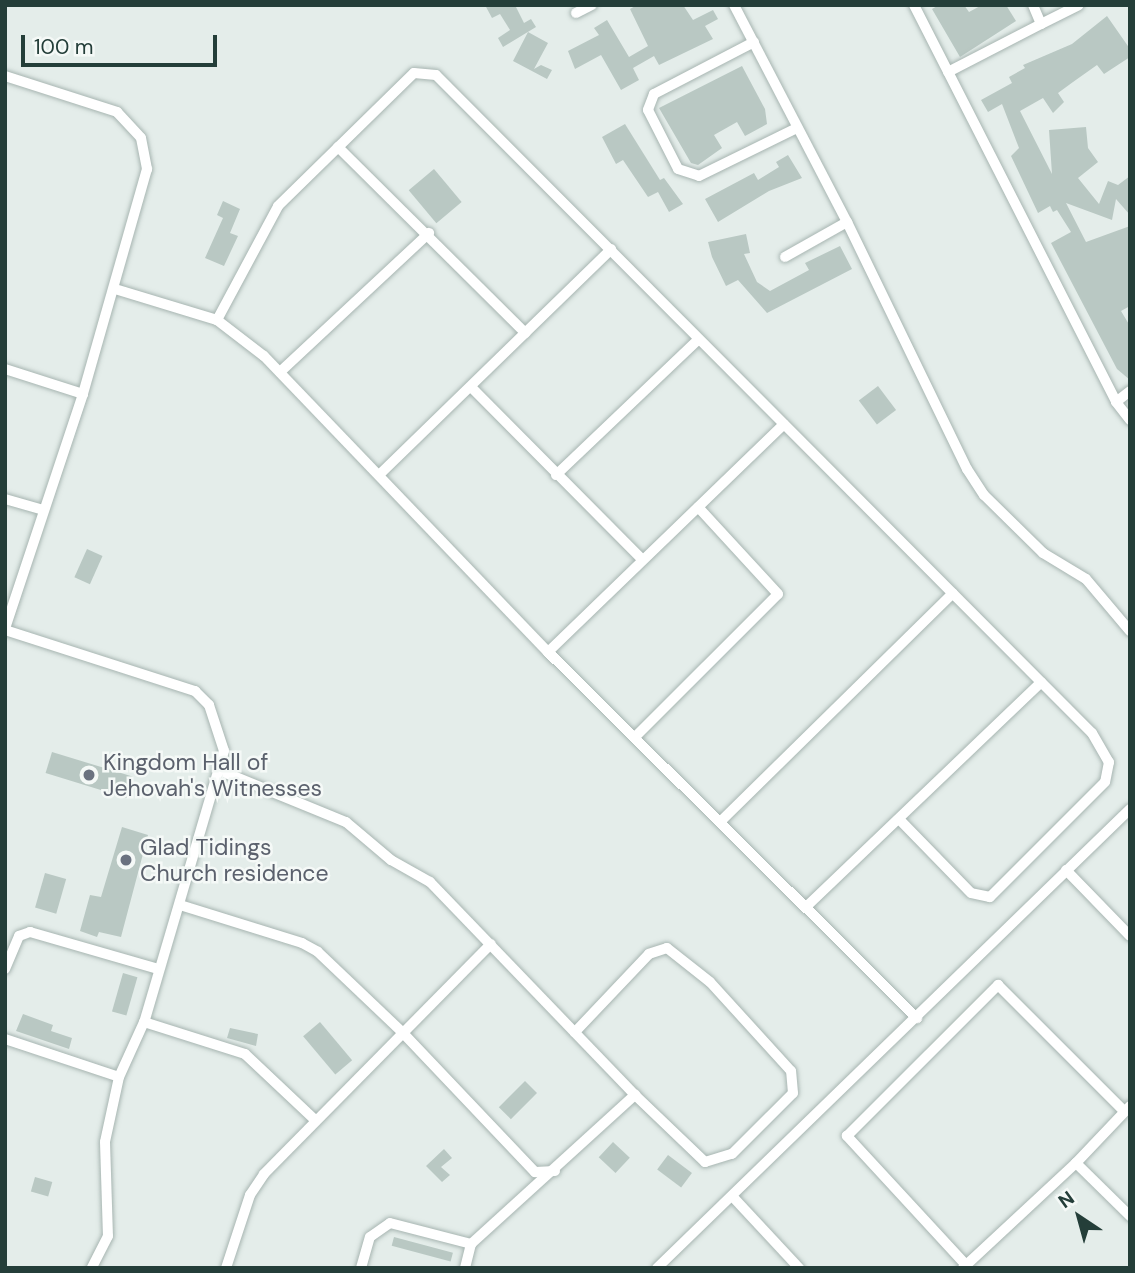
<!DOCTYPE html>
<style>
body{margin:0}
#map{position:relative;width:1135px;height:1273px;overflow:hidden;background:#e4edea;font-family:"DM Sans",sans-serif}
div>[style]{position:absolute}
.building>*{inset:0;background:#b9c8c3;transform-origin:0 0}
.roads{filter:drop-shadow(0 0 2px #a7b5b1) drop-shadow(0 0 2px #a7b5b1)}
.minor>*{height:10px;margin:-5px;padding:0 5px;transform-origin:5px;border-radius:5px;background:#fff}
.dots>*{width:19px;height:19px;translate:-50% -50%;box-sizing:border-box;border:4px solid #f5f9f7;border-radius:50%}
span{translate:-50% -50%;white-space:nowrap;text-align:center;line-height:1.15;-webkit-text-stroke:5px #f5f9f7;paint-order:stroke}
.worship-label{font-size:23px;color:#5b616d}
.left{translate:0 -50%;text-align:left}
.frame{position:absolute;inset:0;border:7px solid #243e39;pointer-events:none}
.north{position:absolute;left:1044px;top:1182px;width:70px;height:70px;-webkit-text-stroke:5px #f5f9f7;paint-order:stroke;rotate:324deg;font-size:19px;font-weight:700;line-height:28px;text-align:center;color:#243e39}
.north::after{content:'';display:block;margin:auto;width:24px;height:32px;background:#243e39;clip-path:polygon(50% 0,100% 100%,50% 72%,0 100%)}
.scale{position:absolute;left:21px;top:35px;width:196px;height:32px;box-sizing:border-box;border:4px solid #243e39;border-top:0;padding-left:9px;font-size:21px;line-height:24px;white-space:nowrap;color:#243e39;-webkit-text-stroke:5px #f5f9f7;paint-order:stroke}
</style>
<div id="map">
<div class="building">
<div style="clip-path:polygon(485px 5px,515px 5px,524px 23px,531px 19px,536px 27px,503px 47px,498px 38px,510px 30px,500px 14px,492px 18px)"></div>
<div style="clip-path:polygon(637px 5px,683px 5px,693px 20px,713px 10px,718px 19px,705px 26px,713px 39px,659px 65px,654px 56px,633px 68px,639px 80px,621px 90px,601px 55px,575px 69px,568px 51px,599px 35px,594px 28px,607px 20px,629px 57px,648px 46px,630px 9px)"></div>
<div style="clip-path:polygon(939px 5px,964px 5px,969px 12px,982px 5px,1006px 5px,1016px 21px,960px 57px,932px 9px)"></div>
<div style="clip-path:polygon(1107px 16px,1130px 49px,1130px 57px,1104px 74px,1097px 65px,1073px 82px,1058px 93px,1064px 102px,1053px 113px,1043px 98px,1020px 111px,1052px 174px,1049px 130px,1086px 127px,1088px 148px,1098px 162px,1078px 178px,1099px 204px,1108px 181px,1118px 185px,1130px 176px,1130px 215px,1116px 199px,1112px 220px,1066px 203px,1086px 242px,1130px 226px,1130px 306px,1121px 311px,1130px 326px,1130px 380px,1117px 369px,1051px 243px,1071px 232px,1057px 210px,1053px 212px,1050px 206px,1038px 213px,1011px 156px,1019px 148px,1002px 104px,988px 112px,981px 100px,1012px 83px,1009px 77px,1025px 68px,1023px 65px,1072px 44px)"></div>
<div style="clip-path:polygon(528px 32px,548px 43px,534px 69px,541px 65px,552px 70px,547px 79px,513px 61px)"></div>
<div style="clip-path:polygon(742px 66px,765px 109px,767px 124px,745px 136px,737px 122px,714px 135px,722px 148px,698px 165px,691px 163px,659px 108px)"></div>
<div style="clip-path:polygon(625px 124px,660px 180px,664px 178px,683px 204px,669px 212px,658px 192px,648px 197px,623px 160px,616px 164px,602px 137px)"></div>
<div style="clip-path:polygon(788px 155px,802px 178px,769px 191px,718px 222px,705px 199px,754px 173px,758px 180px,779px 167px,776px 162px)"></div>
<div style="left:434px;top:169px;width:43px;height:33px;rotate:50deg"></div>
<div style="clip-path:polygon(223px 201px,240px 209px,230px 233px,238px 236px,224px 266px,205px 258px,223px 218px,217px 215px)"></div>
<div style="clip-path:polygon(746px 234px,750px 253px,744px 254px,757px 282px,770px 291px,809px 270px,805px 263px,840px 246px,852px 269px,767px 313px,738px 280px,726px 286px,712px 257px,708px 242px)"></div>
<div style="left:878px;top:386px;width:30px;height:24px;rotate:53deg"></div>
<div style="left:87px;top:549px;width:17px;height:31px;rotate:24deg"></div>
<div style="left:52px;top:752px;width:85px;height:22px;rotate:17deg"></div>
<div style="clip-path:polygon(122px 827px,148px 835px,121px 937px,99px 932px,97px 937px,80px 931px,90px 895px,101px 897px)"></div>
<div style="left:45px;top:873px;width:22px;height:36px;rotate:16deg"></div>
<div style="left:123px;top:973px;width:15px;height:40px;rotate:16deg"></div>
<div style="clip-path:polygon(23px 1014px,53px 1025px,51px 1031px,72px 1038px,69px 1049px,16px 1031px)"></div>
<div style="left:320px;top:1022px;width:50px;height:22px;rotate:50deg"></div>
<div style="clip-path:polygon(230px 1028px,258px 1034px,256px 1046px,227px 1038px)"></div>
<div style="left:525px;top:1081px;width:17px;height:37px;rotate:45deg"></div>
<div style="left:613px;top:1142px;width:23px;height:21px;rotate:43deg"></div>
<div style="clip-path:polygon(444px 1149px,452px 1158px,441px 1167px,450px 1175px,442px 1182px,426px 1166px)"></div>
<div style="left:668px;top:1155px;width:30px;height:18px;rotate:37deg"></div>
<div style="left:35px;top:1177px;width:18px;height:15px;rotate:16deg"></div>
<div style="left:394px;top:1237px;width:61px;height:9px;rotate:15deg"></div>
</div>
<div class="roads">
<div class="minor">
<div style="left:734px;top:5px;width:245px;rotate:62.5deg"></div>
<div style="left:847px;top:222px;width:275px;rotate:64.1deg"></div>
<div style="left:967px;top:469px;width:31px;rotate:57deg"></div>
<div style="left:984px;top:495px;width:83px;rotate:44.5deg"></div>
<div style="left:1043px;top:553px;width:50px;rotate:31.2deg"></div>
<div style="left:1086px;top:579px;width:68px;rotate:49.8deg"></div>
<div style="left:914px;top:5px;width:445px;rotate:63deg"></div>
<div style="left:1116px;top:402px;width:23px;rotate:52deg"></div>
<div style="left:576px;top:13px;width:18px;rotate:-27deg"></div>
<div style="left:1041px;top:24px;width:42px;rotate:-26.6deg"></div>
<div style="left:754px;top:42px;width:113px;rotate:152.5deg"></div>
<div style="left:654px;top:94px;width:17px;rotate:111deg"></div>
<div style="left:648px;top:110px;width:66px;rotate:63deg"></div>
<div style="left:678px;top:169px;width:22px;rotate:18deg"></div>
<div style="left:699px;top:176px;width:109px;rotate:-26.1deg"></div>
<div style="left:948px;top:72px;width:105px;rotate:-27.3deg"></div>
<div style="left:1041px;top:24px;width:21px;rotate:-113deg"></div>
<div style="left:5px;top:76px;width:118px;rotate:17.8deg"></div>
<div style="left:117px;top:112px;width:35px;rotate:47deg"></div>
<div style="left:141px;top:138px;width:32px;rotate:79deg"></div>
<div style="left:147px;top:169px;width:234px;rotate:105.9deg"></div>
<div style="left:83px;top:394px;width:247px;rotate:108.4deg"></div>
<div style="left:338px;top:147px;width:264px;rotate:44.8deg"></div>
<div style="left:785px;top:257px;width:71px;rotate:-29.4deg"></div>
<div style="left:115px;top:289px;width:107px;rotate:16.9deg"></div>
<div style="left:217px;top:320px;width:59px;rotate:37.5deg"></div>
<div style="left:264px;top:356px;width:410px;rotate:46.2deg"></div>
<div style="left:548px;top:652px;width:520px;rotate:44.77deg"></div>
<div style="left:217px;top:320px;width:129px;rotate:-61.8deg"></div>
<div style="left:278px;top:206px;width:190px;rotate:-44.4deg"></div>
<div style="left:414px;top:73px;width:22px;rotate:5deg"></div>
<div style="left:436px;top:75px;width:929px;rotate:45.09deg"></div>
<div style="left:1092px;top:733px;width:34px;rotate:60deg"></div>
<div style="left:1109px;top:762px;width:20px;rotate:101deg"></div>
<div style="left:1105px;top:782px;width:163px;rotate:135deg"></div>
<div style="left:990px;top:897px;width:19px;rotate:-168deg"></div>
<div style="left:971px;top:893px;width:103px;rotate:-134.2deg"></div>
<div style="left:5px;top:369px;width:82px;rotate:17.8deg"></div>
<div style="left:280px;top:372px;width:204px;rotate:-43deg"></div>
<div style="left:471px;top:387px;width:243px;rotate:45.2deg"></div>
<div style="left:1116px;top:402px;width:18px;rotate:-38deg"></div>
<div style="left:379px;top:475px;width:324px;rotate:-44.2deg"></div>
<div style="left:556px;top:475px;width:197px;rotate:-43.6deg"></div>
<div style="left:5px;top:499px;width:40px;rotate:16deg"></div>
<div style="left:5px;top:630px;width:200px;rotate:17.8deg"></div>
<div style="left:195px;top:691px;width:20px;rotate:45deg"></div>
<div style="left:209px;top:705px;width:48px;rotate:71.9deg"></div>
<div style="left:224px;top:751px;width:283px;rotate:106.4deg"></div>
<div style="left:144px;top:1022px;width:60px;rotate:114.4deg"></div>
<div style="left:119px;top:1077px;width:66px;rotate:102.2deg"></div>
<div style="left:105px;top:1142px;width:94px;rotate:88.2deg"></div>
<div style="left:108px;top:1236px;width:36px;rotate:117deg"></div>
<div style="left:548px;top:652px;width:328px;rotate:-44deg"></div>
<div style="left:635px;top:737px;width:202px;rotate:-45deg"></div>
<div style="left:778px;top:594px;width:118px;rotate:-132.6deg"></div>
<div style="left:221px;top:771px;width:135px;rotate:22.2deg"></div>
<div style="left:346px;top:822px;width:59px;rotate:40.2deg"></div>
<div style="left:391px;top:860px;width:45px;rotate:29.4deg"></div>
<div style="left:430px;top:882px;width:296px;rotate:46.1deg"></div>
<div style="left:635px;top:1095px;width:97px;rotate:43.7deg"></div>
<div style="left:705px;top:1162px;width:28px;rotate:-17deg"></div>
<div style="left:732px;top:1154px;width:86px;rotate:-45deg"></div>
<div style="left:793px;top:1093px;width:22px;rotate:-95deg"></div>
<div style="left:791px;top:1071px;width:120px;rotate:-132.3deg"></div>
<div style="left:710px;top:982px;width:55px;rotate:-141.7deg"></div>
<div style="left:667px;top:948px;width:19px;rotate:162deg"></div>
<div style="left:649px;top:954px;width:108px;rotate:133.5deg"></div>
<div style="left:721px;top:821px;width:325px;rotate:-44.5deg"></div>
<div style="left:1066px;top:870px;width:92px;rotate:45.9deg"></div>
<div style="left:180px;top:905px;width:128px;rotate:17.3deg"></div>
<div style="left:302px;top:943px;width:18px;rotate:29deg"></div>
<div style="left:318px;top:952px;width:117px;rotate:43.6deg"></div>
<div style="left:403px;top:1033px;width:192px;rotate:46.5deg"></div>
<div style="left:535px;top:1172px;width:20px;rotate:-3deg"></div>
<div style="left:807px;top:906px;width:324px;rotate:-43.7deg"></div>
<div style="left:5px;top:969px;width:36px;rotate:-67deg"></div>
<div style="left:19px;top:936px;width:12px;rotate:-20deg"></div>
<div style="left:30px;top:932px;width:133px;rotate:16.1deg"></div>
<div style="left:144px;top:1022px;width:106px;rotate:17.6deg"></div>
<div style="left:245px;top:1054px;width:95px;rotate:43.3deg"></div>
<div style="left:5px;top:1039px;width:120px;rotate:18.4deg"></div>
<div style="left:1076px;top:1163px;width:76px;rotate:44.5deg"></div>
<div style="left:733px;top:1197px;width:97px;rotate:47.1deg"></div>
<div style="left:966px;top:1265px;width:176px;rotate:-132.7deg"></div>
<div style="left:847px;top:1136px;width:214px;rotate:-45deg"></div>
<div style="left:998px;top:985px;width:178px;rotate:45deg"></div>
<div style="left:226px;top:1268px;width:77px;rotate:-71.8deg"></div>
<div style="left:250px;top:1195px;width:25px;rotate:-56deg"></div>
<div style="left:264px;top:1174px;width:323px;rotate:-45.4deg"></div>
<div style="left:361px;top:1268px;width:32px;rotate:-74deg"></div>
<div style="left:370px;top:1237px;width:24px;rotate:-35deg"></div>
<div style="left:390px;top:1223px;width:84px;rotate:14.5deg"></div>
<div style="left:465px;top:1268px;width:25px;rotate:-76deg"></div>
<div style="left:471px;top:1244px;width:222px;rotate:-42.3deg"></div>
<div style="left:657px;top:1268px;width:659px;rotate:-44.14deg"></div>
<div style="left:963px;top:1268px;width:154px;rotate:-42.9deg"></div>
<div style="left:1076px;top:1163px;width:79px;rotate:-46.5deg"></div>
</div>
</div>
<div class="dots">
<div style="left:89px;top:775px;background:#6b7280"></div>
<div style="left:126px;top:860px;background:#6b7280"></div>
</div>
<div class="worship-label">
<span class="left" style="left:103px;top:775px">Kingdom Hall of<br>Jehovah's Witnesses</span>
<span class="left" style="left:140px;top:860px">Glad Tidings<br>Church residence</span>
</div>
<div class="frame"></div>
<div class="north">N</div>
<div class="scale">100 m</div>
</div>
